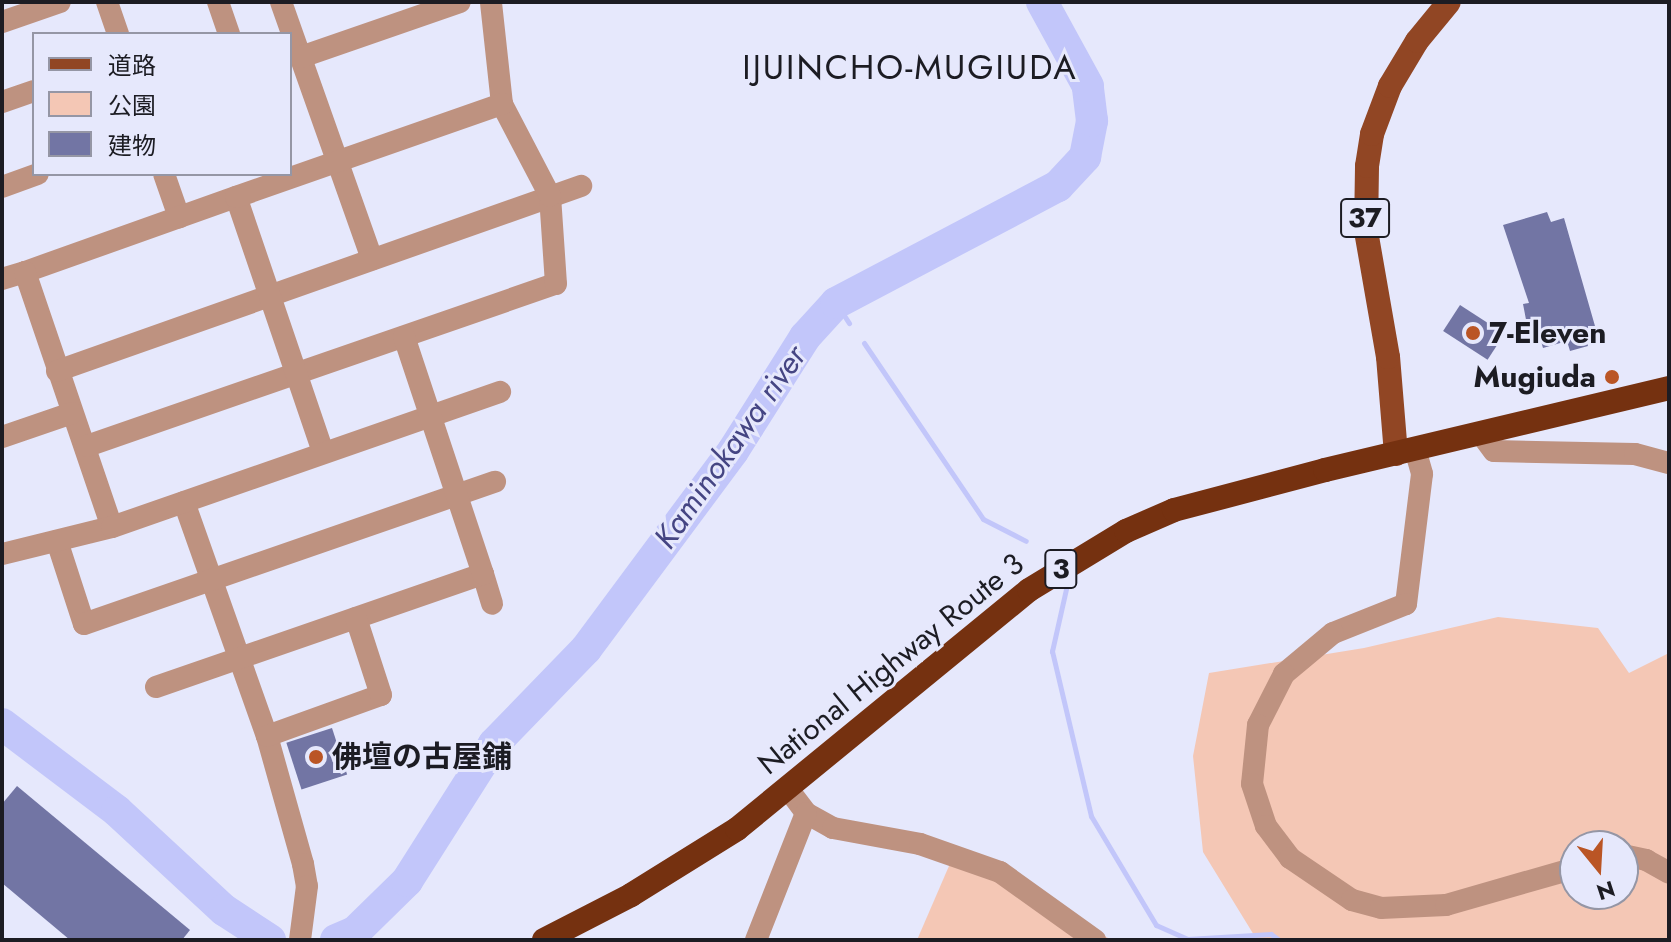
<!DOCTYPE html>
<meta charset="utf-8">
<style>
body{margin:0}
#map{position:relative;width:1671px;height:942px;overflow:hidden;background:#e6e8fc;font-family:Jost,"Noto Sans JP",sans-serif}
div>[style]{position:absolute}
.green>*{inset:0;background:#f4c7b5}
.stream>*{height:5px;margin:-2.5px;padding:0 2.5px;transform-origin:2.5px;border-radius:2.5px;background:#c2c6fa}
.river>*{height:32px;margin:-16px;padding:0 16px;transform-origin:16px;border-radius:16px;background:#c2c6fa}
.building>*{inset:0;background:#7275a4;transform-origin:0 0}
.minor>*{height:22px;margin:-11px;padding:0 11px;transform-origin:11px;border-radius:11px;background:#be9280}
.major>*{height:24px;margin:-12px;padding:0 12px;transform-origin:12px;border-radius:12px;background:#914624}
.highway>*{height:24px;margin:-12px;padding:0 12px;transform-origin:12px;border-radius:12px;background:#753110}
.dots>*{width:22px;height:22px;translate:-50% -50%;box-sizing:border-box;border:4px solid #e6e8fc;border-radius:50%}
span{translate:-50% -50%;white-space:nowrap;text-align:center;line-height:1.15;-webkit-text-stroke:6px #e6e8fc;paint-order:stroke}
.shield-label span{padding:2px 6px;background:#e6e8fc;border:2px solid;border-radius:6px;-webkit-text-stroke-width:0}
.shield-label{font-size:28px;color:#1c1c23;font-weight:700}
.poi-label{font-size:30px;color:#1c1c23;font-weight:700}
.left{translate:0 -50%;text-align:left}
.right{translate:-100% -50%;text-align:right}
.street-label{font-size:30px;color:#1c1c23}
.water-label{font-size:32px;color:#454583;font-style:italic}
.quarter-label{font-size:34px;color:#1c1c23;letter-spacing:2px}
.frame{position:absolute;inset:0;border:4px solid #1c1c23;pointer-events:none}
.legend{position:absolute;left:32px;top:32px;width:260px;height:144px;box-sizing:border-box;background:#e6e8fc;border:2px solid #9596a5;margin:0;padding:10px 14px;list-style:none;font-size:24px;color:#1c1c23}
.legend li{display:flex;align-items:center;gap:16px;height:40px}
.legend b{width:40px;border:2px solid #9596a5}
.north{position:absolute;left:1559px;top:830px;width:80px;height:80px;box-sizing:border-box;background:#e6e8fc;border:2px solid #9596a5;border-radius:50%;rotate:162deg;font-size:22px;font-weight:700;line-height:32px;text-align:center;color:#1c1c23}
.north::after{content:'';display:block;margin:auto;width:28px;height:36px;background:#ba5525;clip-path:polygon(50% 0,100% 100%,50% 72%,0 100%)}
</style>
<div id="map">
<div class="green">
<div style="clip-path:polygon(evenodd,1498px 617px,1598px 628px,1629px 673px,1669px 653px,1669px 940px,1257px 940px,1203px 852px,1193px 756px,1209px 673px,1364px 648px,1498px 617px,1575px 846px,1623px 846px,1623px 894px,1575px 894px,1575px 846px)"></div>
<div style="clip-path:polygon(952px 859px,1112px 940px,917px 940px)"></div>
</div>
<div class="stream">
<div style="left:836px;top:303px;width:24px;rotate:57deg"></div>
<div style="left:864px;top:343px;width:212px;rotate:55.9deg"></div>
<div style="left:983px;top:519px;width:48px;rotate:27.1deg"></div>
<div style="left:1066px;top:589px;width:64px;rotate:102.7deg"></div>
<div style="left:1052px;top:651px;width:170px;rotate:76.7deg"></div>
<div style="left:1091px;top:816px;width:127px;rotate:59.2deg"></div>
<div style="left:1156px;top:925px;width:34px;rotate:24deg"></div>
<div style="left:1187px;top:939px;width:84px;rotate:-3.4deg"></div>
<div style="left:1271px;top:934px;width:10px;rotate:37deg"></div>
</div>
<div class="river">
<div style="left:2px;top:724px;width:144px;rotate:37.1deg"></div>
<div style="left:117px;top:811px;width:146px;rotate:42.8deg"></div>
<div style="left:224px;top:910px;width:55px;rotate:33.1deg"></div>
<div style="left:336px;top:940px;width:21px;rotate:-23deg"></div>
<div style="left:355px;top:932px;width:73px;rotate:-44.4deg"></div>
<div style="left:407px;top:881px;width:162px;rotate:-57.6deg"></div>
<div style="left:494px;top:744px;width:132px;rotate:-45.9deg"></div>
<div style="left:586px;top:649px;width:247px;rotate:-53.4deg"></div>
<div style="left:733px;top:451px;width:135px;rotate:-57.7deg"></div>
<div style="left:805px;top:337px;width:46px;rotate:-47.6deg"></div>
<div style="left:836px;top:303px;width:251px;rotate:-27.8deg"></div>
<div style="left:1058px;top:186px;width:40px;rotate:-47deg"></div>
<div style="left:1085px;top:157px;width:37px;rotate:-79deg"></div>
<div style="left:1092px;top:121px;width:35px;rotate:-97deg"></div>
<div style="left:1088px;top:86px;width:96px;rotate:-118.7deg"></div>
</div>
<div class="building">
<div style="clip-path:polygon(1547px 212px,1551px 222px,1564px 218px,1597px 333px,1585px 336px,1588px 346px,1570px 351px,1567px 341px,1543px 348px,1537px 328px,1528px 330px,1523px 304px,1529px 303px,1503px 225px)"></div>
<div style="left:1460px;top:305px;width:53px;height:31px;rotate:33deg"></div>
<div style="left:332px;top:728px;width:49px;height:48px;rotate:72deg"></div>
<div style="clip-path:polygon(17px 786px,190px 930px,182px 940px,70px 940px,2px 883px,2px 804px)"></div>
</div>
<div class="minor">
<div style="left:107px;top:2px;width:34px;rotate:71deg"></div>
<div style="left:218px;top:2px;width:34px;rotate:71deg"></div>
<div style="left:281px;top:2px;width:273px;rotate:70.5deg"></div>
<div style="left:2px;top:22px;width:61px;rotate:-19deg"></div>
<div style="left:301px;top:57px;width:168px;rotate:-19.1deg"></div>
<div style="left:2px;top:102px;width:34px;rotate:-19deg"></div>
<div style="left:164px;top:174px;width:46px;rotate:70.8deg"></div>
<div style="left:2px;top:187px;width:38px;rotate:-20deg"></div>
<div style="left:25px;top:272px;width:224px;rotate:-19.6deg"></div>
<div style="left:2px;top:279px;width:24px;rotate:-17deg"></div>
<div style="left:25px;top:272px;width:269px;rotate:71.2deg"></div>
<div style="left:57px;top:371px;width:556px;rotate:-19.45deg"></div>
<div style="left:1481px;top:434px;width:21px;rotate:53deg"></div>
<div style="left:1494px;top:451px;width:141px;rotate:1.2deg"></div>
<div style="left:1635px;top:454px;width:35px;rotate:15deg"></div>
<div style="left:2px;top:437px;width:74px;rotate:-18.9deg"></div>
<div style="left:87px;top:446px;width:496px;rotate:-19.1deg"></div>
<div style="left:556px;top:284px;width:88px;rotate:-93.9deg"></div>
<div style="left:550px;top:196px;width:104px;rotate:-117.6deg"></div>
<div style="left:502px;top:104px;width:103px;rotate:-96.2deg"></div>
<div style="left:1415px;top:449px;width:26px;rotate:74deg"></div>
<div style="left:1422px;top:474px;width:131px;rotate:97deg"></div>
<div style="left:1406px;top:604px;width:79px;rotate:158.3deg"></div>
<div style="left:1333px;top:633px;width:64px;rotate:140.1deg"></div>
<div style="left:1284px;top:674px;width:57px;rotate:117deg"></div>
<div style="left:1258px;top:725px;width:59px;rotate:95.8deg"></div>
<div style="left:1252px;top:784px;width:44px;rotate:71.6deg"></div>
<div style="left:1266px;top:826px;width:40px;rotate:53deg"></div>
<div style="left:1290px;top:858px;width:75px;rotate:34.1deg"></div>
<div style="left:1352px;top:900px;width:30px;rotate:15deg"></div>
<div style="left:1381px;top:908px;width:65px;rotate:-2.6deg"></div>
<div style="left:1446px;top:905px;width:134px;rotate:-16deg"></div>
<div style="left:323px;top:452px;width:269px;rotate:-108.8deg"></div>
<div style="left:236px;top:197px;width:282px;rotate:-19.3deg"></div>
<div style="left:184px;top:502px;width:248px;rotate:70.5deg"></div>
<div style="left:267px;top:736px;width:133px;rotate:74.3deg"></div>
<div style="left:303px;top:864px;width:22px;rotate:80deg"></div>
<div style="left:307px;top:886px;width:54px;rotate:97.4deg"></div>
<div style="left:57px;top:541px;width:87px;rotate:72deg"></div>
<div style="left:84px;top:624px;width:435px;rotate:-19.1deg"></div>
<div style="left:2px;top:554px;width:113px;rotate:-13.8deg"></div>
<div style="left:112px;top:527px;width:411px;rotate:-19.2deg"></div>
<div style="left:483px;top:574px;width:31px;rotate:73deg"></div>
<div style="left:156px;top:687px;width:346px;rotate:-19.1deg"></div>
<div style="left:483px;top:574px;width:250px;rotate:-108.4deg"></div>
<div style="left:267px;top:736px;width:121px;rotate:-19.8deg"></div>
<div style="left:381px;top:695px;width:81px;rotate:-108deg"></div>
<div style="left:788px;top:789px;width:30px;rotate:53deg"></div>
<div style="left:806px;top:813px;width:31px;rotate:29deg"></div>
<div style="left:833px;top:828px;width:88px;rotate:10.4deg"></div>
<div style="left:920px;top:844px;width:85px;rotate:19.3deg"></div>
<div style="left:1000px;top:872px;width:117px;rotate:35.6deg"></div>
<div style="left:1623px;top:855px;width:24px;rotate:12deg"></div>
<div style="left:1646px;top:860px;width:26px;rotate:29deg"></div>
<div style="left:756px;top:940px;width:136px;rotate:-68.5deg"></div>
</div>
<div class="major">
<div style="left:1396px;top:454px;width:97px;rotate:-94.7deg"></div>
<div style="left:1388px;top:357px;width:128px;rotate:-99.9deg"></div>
<div style="left:1366px;top:231px;width:65px;rotate:-89.1deg"></div>
<div style="left:1367px;top:166px;width:32px;rotate:-81deg"></div>
<div style="left:1372px;top:134px;width:51px;rotate:-69.4deg"></div>
<div style="left:1390px;top:86px;width:52px;rotate:-59deg"></div>
<div style="left:1417px;top:41px;width:50px;rotate:-50.6deg"></div>
</div>
<div class="highway">
<div style="left:544px;top:940px;width:98px;rotate:-27.3deg"></div>
<div style="left:631px;top:895px;width:125px;rotate:-31.9deg"></div>
<div style="left:737px;top:829px;width:377px;rotate:-39.3deg"></div>
<div style="left:1029px;top:590px;width:114px;rotate:-31.3deg"></div>
<div style="left:1126px;top:531px;width:52px;rotate:-23.6deg"></div>
<div style="left:1174px;top:510px;width:156px;rotate:-14.8deg"></div>
<div style="left:1325px;top:470px;width:354px;rotate:-13.4deg"></div>
</div>
<div class="dots">
<div style="left:1473px;top:333px;background:#ba5525"></div>
<div style="left:1612px;top:377px;background:#ba5525"></div>
<div style="left:316px;top:757px;background:#ba5525"></div>
</div>
<div class="shield-label">
<span style="left:1365px;top:218px">37</span>
<span style="left:1061px;top:569px">3</span>
</div>
<div class="poi-label">
<span class="left" style="left:1489px;top:333px">7-Eleven</span>
<span class="right" style="left:1596px;top:377px">Mugiuda</span>
<span class="left" style="left:332px;top:757px">佛壇の古屋鋪</span>
</div>
<div class="street-label">
<span style="left:891px;top:664px;rotate:-39deg">National Highway Route 3</span>
</div>
<div class="water-label">
<span style="left:730px;top:447px;rotate:-55deg">Kaminokawa river</span>
</div>
<div class="quarter-label">
<span style="left:910px;top:68px">IJUINCHO-MUGIUDA</span>
</div>
<div class="frame"></div>
<ul class="legend">
<li><b style="height:10px;background:#914624"></b>道路</li>
<li><b style="height:22px;background:#f4c7b5"></b>公園</li>
<li><b style="height:22px;background:#7275a4"></b>建物</li>
</ul>
<div class="north">N</div>
</div>
